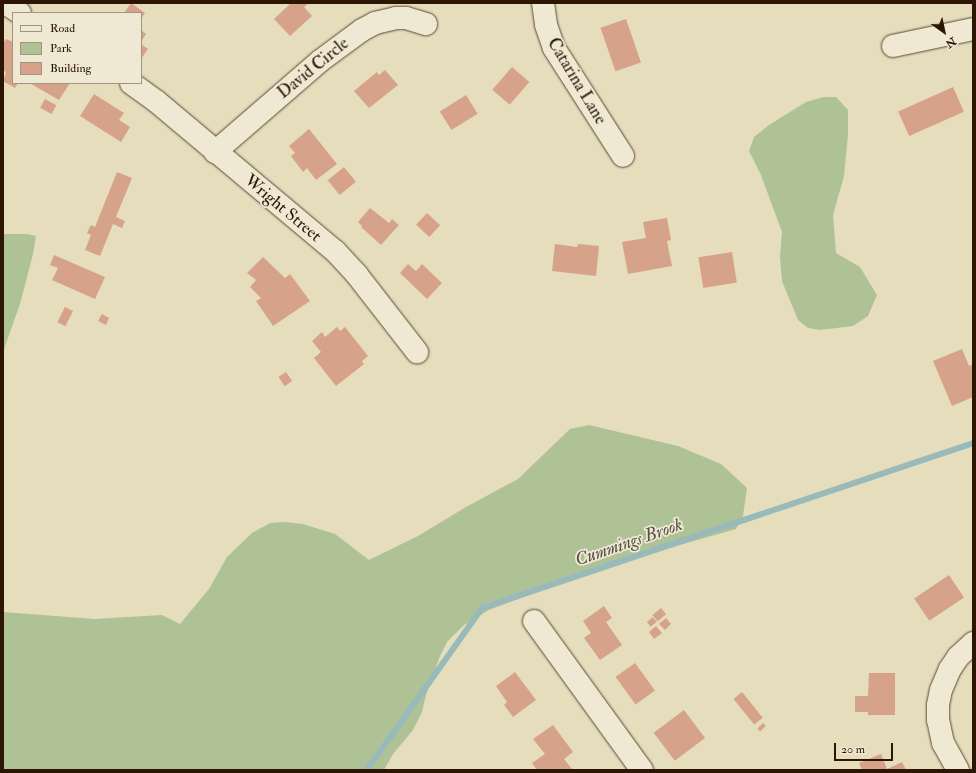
<!DOCTYPE html>
<style>
body{margin:0}
#map{position:relative;width:976px;height:773px;overflow:hidden;background:#e6ddbc;font-family:"IM FELL Double Pica",serif}
div>[style]{position:absolute}
.green>*{inset:0;background:#afc296}
.stream>*{height:6px;margin:-3px;padding:0 3px;transform-origin:3px;border-radius:3px;background:#99baba}
.building>*{inset:0;background:#d6a38a;transform-origin:0 0}
.roads{filter:drop-shadow(0 0 1px #5b4732) drop-shadow(0 0 1px #5b4732)}
.minor>*{height:22px;margin:-11px;padding:0 11px;transform-origin:11px;border-radius:11px;background:#efe9d3}
span{translate:-50% -50%;white-space:nowrap;text-align:center;line-height:1.15;-webkit-text-stroke:3.5px #efe9d3;paint-order:stroke}
.street-label{font-size:17px;color:#2d1504}
.water-label{font-size:18px;color:#534f44;font-style:italic}
.frame{position:absolute;inset:0;border:4px solid #2d1504;pointer-events:none}
.legend{position:absolute;left:12px;top:12px;width:130px;height:72px;box-sizing:border-box;background:#efe9d3;border:1px solid #a19480;margin:0;padding:5px 7px;list-style:none;font-size:12px;color:#2d1504}
.legend li{display:flex;align-items:center;gap:8px;height:20px}
.legend b{width:20px;border:1px solid #a19480}
.north{position:absolute;left:924px;top:12px;width:40px;height:40px;-webkit-text-stroke:3px #efe9d3;paint-order:stroke;rotate:147deg;font-size:11px;font-weight:700;line-height:16px;text-align:center;color:#2d1504}
.north::after{content:'';display:block;margin:auto;width:14px;height:18px;background:#2d1504;clip-path:polygon(50% 0,100% 100%,50% 72%,0 100%)}
.scale{position:absolute;left:834px;top:743px;width:59px;height:18px;box-sizing:border-box;border:2px solid #2d1504;border-top:0;padding-left:5px;font-size:12px;line-height:14px;white-space:nowrap;color:#2d1504;-webkit-text-stroke:3px #efe9d3;paint-order:stroke}
</style>
<div id="map">
<div class="green">
<div style="clip-path:polygon(824px 97px,836px 97px,848px 110px,848px 135px,844px 176px,833px 215px,836px 253px,860px 267px,877px 295px,868px 316px,853px 326px,820px 330px,808px 328px,798px 320px,782px 281px,780px 257px,782px 232px,761px 175px,749px 151px,754px 137px,769px 125px,806px 102px)"></div>
<div style="clip-path:polygon(3px 234px,27px 234px,36px 236px,33px 254px,20px 304px,3px 352px)"></div>
<div style="clip-path:polygon(589px 425px,678px 446px,721px 464px,747px 488px,743px 516px,736px 529px,606px 566px,489px 610px,464px 625px,447px 642px,440px 656px,426px 695px,422px 712px,413px 730px,393px 754px,384px 770px,3px 770px,3px 612px,95px 619px,162px 615px,180px 624px,209px 589px,227px 557px,252px 533px,270px 523px,285px 522px,303px 524px,335px 534px,369px 560px,418px 536px,466px 507px,518px 479px,570px 429px)"></div>
</div>
<div class="stream">
<div style="left:367px;top:770px;width:199px;rotate:-54.6deg"></div>
<div style="left:482px;top:608px;width:518px;rotate:-18.57deg"></div>
</div>
<div class="building">
<div style="clip-path:polygon(131px 3px,145px 13px,141px 19px,141px 13px,124px 13px)"></div>
<div style="clip-path:polygon(291px 3px,309px 3px,304px 7px,312px 16px,290px 36px,274px 19px)"></div>
<div style="left:626px;top:19px;width:46px;height:27px;rotate:71deg"></div>
<div style="clip-path:polygon(141px 30px,146px 34px,141px 42px)"></div>
<div style="clip-path:polygon(6px 39px,13px 42px,13px 83px,18px 83px,15px 88px,3px 81px,6px 72px,3px 70px,3px 44px)"></div>
<div style="clip-path:polygon(141px 44px,148px 49px,141px 59px)"></div>
<div style="left:512px;top:67px;width:23px;height:30px;rotate:41deg"></div>
<div style="clip-path:polygon(385px 70px,398px 85px,369px 108px,354px 91px,377px 72px,379px 75px)"></div>
<div style="clip-path:polygon(32px 83px,70px 83px,59px 100px,31px 84px)"></div>
<div style="left:953px;top:87px;width:27px;height:60px;rotate:66deg"></div>
<div style="clip-path:polygon(94px 94px,124px 113px,119px 120px,130px 127px,121px 142px,80px 116px)"></div>
<div style="left:466px;top:95px;width:22px;height:31px;rotate:58deg"></div>
<div style="left:45px;top:99px;width:13px;height:10px;rotate:29deg"></div>
<div style="clip-path:polygon(309px 129px,337px 164px,316px 180px,307px 168px,303px 172px,291px 156px,295px 153px,289px 146px)"></div>
<div style="left:344px;top:167px;width:19px;height:21px;rotate:51deg"></div>
<div style="clip-path:polygon(117px 172px,132px 178px,116px 217px,125px 221px,122px 228px,113px 224px,100px 256px,85px 250px,91px 235px,87px 233px,91px 225px,95px 227px)"></div>
<div style="clip-path:polygon(370px 208px,389px 223px,392px 219px,399px 225px,381px 245px,361px 227px,362px 226px,358px 222px)"></div>
<div style="left:427px;top:213px;width:18px;height:16px;rotate:43deg"></div>
<div style="clip-path:polygon(667px 218px,671px 240px,667px 241px,672px 266px,628px 274px,622px 242px,646px 238px,643px 222px)"></div>
<div style="clip-path:polygon(555px 244px,577px 247px,578px 244px,599px 246px,596px 276px,552px 271px)"></div>
<div style="left:732px;top:252px;width:31px;height:34px;rotate:81deg"></div>
<div style="clip-path:polygon(54px 255px,105px 277px,95px 299px,52px 280px,58px 268px,50px 265px)"></div>
<div style="clip-path:polygon(263px 257px,285px 278px,290px 274px,310px 301px,273px 326px,256px 301px,261px 298px,250px 287px,256px 280px,247px 273px)"></div>
<div style="clip-path:polygon(408px 264px,416px 271px,422px 264px,442px 283px,427px 299px,400px 273px)"></div>
<div style="left:65px;top:307px;width:9px;height:17px;rotate:27deg"></div>
<div style="clip-path:polygon(102px 314px,109px 318px,106px 325px,98px 321px)"></div>
<div style="clip-path:polygon(337px 327px,340px 331px,345px 327px,368px 356px,362px 361px,364px 364px,336px 386px,314px 358px,321px 352px,312px 341px,322px 332px,325px 337px)"></div>
<div style="clip-path:polygon(962px 349px,969px 366px,973px 364px,973px 397px,952px 406px,933px 361px)"></div>
<div style="left:286px;top:372px;width:11px;height:9px;rotate:56deg"></div>
<div style="left:949px;top:575px;width:27px;height:42px;rotate:56deg"></div>
<div style="clip-path:polygon(604px 606px,612px 618px,606px 622px,622px 645px,600px 660px,584px 638px,591px 633px,583px 621px)"></div>
<div style="left:661px;top:608px;width:8px;height:11px;rotate:50deg"></div>
<div style="left:653px;top:617px;width:6px;height:8px;rotate:51deg"></div>
<div style="clip-path:polygon(666px 618px,671px 624px,665px 630px,659px 624px)"></div>
<div style="clip-path:polygon(656px 626px,662px 633px,654px 639px,649px 632px)"></div>
<div style="left:635px;top:663px;width:34px;height:24px;rotate:54deg"></div>
<div style="clip-path:polygon(515px 672px,536px 700px,513px 717px,504px 705px,507px 702px,496px 686px)"></div>
<div style="clip-path:polygon(869px 673px,895px 673px,895px 715px,868px 715px,868px 712px,855px 712px,855px 696px,868px 696px)"></div>
<div style="left:742px;top:692px;width:33px;height:11px;rotate:51deg"></div>
<div style="left:684px;top:710px;width:35px;height:38px;rotate:53deg"></div>
<div style="left:763px;top:723px;width:4px;height:8px;rotate:45deg"></div>
<div style="clip-path:polygon(553px 725px,573px 752px,564px 759px,572px 769px,570px 770px,537px 770px,532px 763px,545px 754px,533px 739px)"></div>
<div style="clip-path:polygon(881px 754px,887px 769px,902px 762px,906px 770px,862px 770px,859px 763px)"></div>
</div>
<div class="roads">
<div class="minor">
<div style="left:5px;top:3px;width:18px;rotate:34deg"></div>
<div style="left:543px;top:3px;width:22px;rotate:82deg"></div>
<div style="left:546px;top:25px;width:24px;rotate:71deg"></div>
<div style="left:554px;top:48px;width:128px;rotate:57.4deg"></div>
<div style="left:893px;top:46px;width:82px;rotate:-12deg"></div>
<div style="left:131px;top:83px;width:31px;rotate:36deg"></div>
<div style="left:156px;top:101px;width:234px;rotate:40deg"></div>
<div style="left:335px;top:251px;width:33px;rotate:47deg"></div>
<div style="left:357px;top:275px;width:98px;rotate:52.1deg"></div>
<div style="left:215px;top:152px;width:139px;rotate:-40.9deg"></div>
<div style="left:320px;top:61px;width:52px;rotate:-36.4deg"></div>
<div style="left:362px;top:30px;width:15px;rotate:-28deg"></div>
<div style="left:375px;top:23px;width:22px;rotate:-13deg"></div>
<div style="left:396px;top:18px;width:10px"></div>
<div style="left:406px;top:18px;width:21px;rotate:17deg"></div>
<div style="left:534px;top:621px;width:184px;rotate:54.1deg"></div>
<div style="left:958px;top:770px;width:31px;rotate:-119deg"></div>
<div style="left:943px;top:743px;width:24px;rotate:-102deg"></div>
<div style="left:938px;top:720px;width:15px;rotate:-90deg"></div>
<div style="left:938px;top:705px;width:15px;rotate:-79deg"></div>
<div style="left:941px;top:690px;width:23px;rotate:-67deg"></div>
<div style="left:950px;top:669px;width:14px;rotate:-56deg"></div>
<div style="left:958px;top:657px;width:21px;rotate:-43deg"></div>
</div>
</div>
<div class="street-label">
<span style="left:313px;top:68px;rotate:-39deg">David Circle</span>
<span style="left:577px;top:81px;rotate:59deg">Catarina Lane</span>
<span style="left:283px;top:208px;rotate:40deg">Wright Street</span>
</div>
<div class="water-label">
<span style="left:629px;top:543px;rotate:-19deg">Cummings Brook</span>
</div>
<div class="frame"></div>
<ul class="legend">
<li><b style="height:5px;background:#efe9d3"></b>Road</li>
<li><b style="height:11px;background:#afc296"></b>Park</li>
<li><b style="height:11px;background:#d6a38a"></b>Building</li>
</ul>
<div class="north">N</div>
<div class="scale">20 m</div>
</div>
